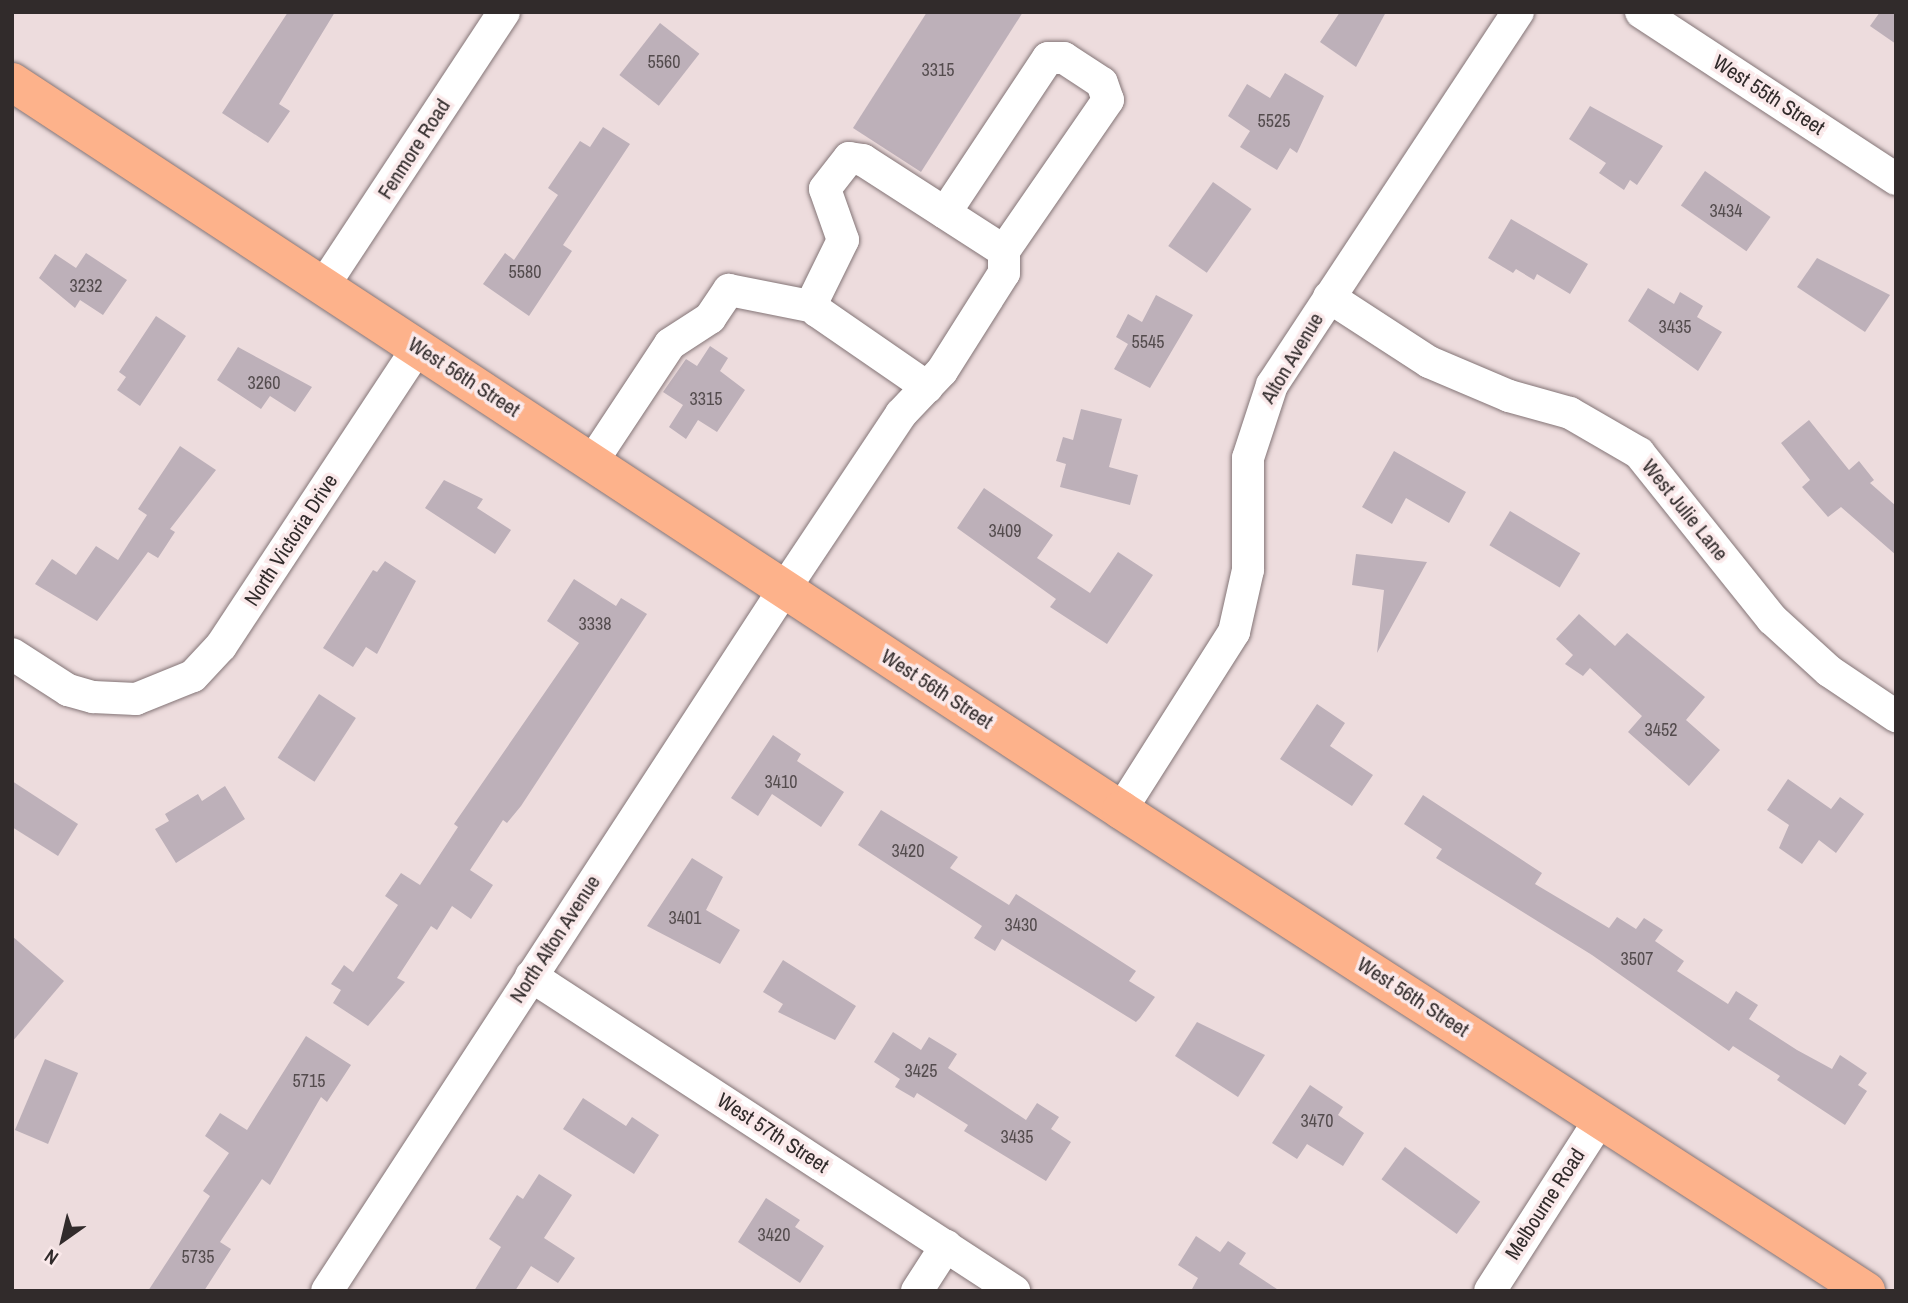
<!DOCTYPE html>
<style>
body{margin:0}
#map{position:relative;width:1908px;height:1303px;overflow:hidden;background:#eddcdd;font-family:"Archivo Narrow",sans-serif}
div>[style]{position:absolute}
.building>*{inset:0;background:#bdb0b9;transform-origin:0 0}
.roads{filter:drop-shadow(0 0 2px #847577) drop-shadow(0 0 2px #847577)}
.minor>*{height:32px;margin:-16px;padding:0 16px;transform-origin:16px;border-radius:16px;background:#fff}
.major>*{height:38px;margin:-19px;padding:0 19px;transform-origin:19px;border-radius:19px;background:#fdb28b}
span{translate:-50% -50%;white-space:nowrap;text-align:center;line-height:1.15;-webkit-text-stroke:7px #fae9ea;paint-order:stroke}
.number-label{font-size:18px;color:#544c4e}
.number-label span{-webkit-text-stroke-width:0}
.street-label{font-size:21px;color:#312b2b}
.frame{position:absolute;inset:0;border:14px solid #312b2b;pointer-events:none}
.north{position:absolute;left:28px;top:1205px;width:70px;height:70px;-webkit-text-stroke:5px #fae9ea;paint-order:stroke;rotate:214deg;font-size:19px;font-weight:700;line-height:28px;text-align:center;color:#312b2b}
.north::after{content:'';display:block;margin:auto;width:24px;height:32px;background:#312b2b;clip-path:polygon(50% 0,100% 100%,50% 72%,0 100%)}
</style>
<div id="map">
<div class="building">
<div style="clip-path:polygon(288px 12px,335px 12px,279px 104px,290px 111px,268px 143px,222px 113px)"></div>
<div style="clip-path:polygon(927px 12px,1023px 12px,921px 172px,853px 128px)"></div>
<div style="clip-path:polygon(1340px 12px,1386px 12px,1356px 67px,1320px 42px)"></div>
<div style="clip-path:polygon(1880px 12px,1896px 12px,1896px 44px,1870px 26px)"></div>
<div style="left:660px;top:23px;width:50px;height:66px;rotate:38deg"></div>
<div style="clip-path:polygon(1285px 73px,1324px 96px,1297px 153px,1290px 148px,1277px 170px,1240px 147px,1250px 131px,1228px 116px,1247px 84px,1270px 98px)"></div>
<div style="clip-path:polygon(1590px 106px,1663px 146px,1637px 185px,1630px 180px,1624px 190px,1599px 173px,1606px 163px,1569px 139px)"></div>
<div style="clip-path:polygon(603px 127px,630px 144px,563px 245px,572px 251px,529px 316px,483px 284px,505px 253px,514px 260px,558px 195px,548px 188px,580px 141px,590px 147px)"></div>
<div style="left:1705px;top:171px;width:80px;height:42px;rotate:35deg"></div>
<div style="left:1213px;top:182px;width:47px;height:78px;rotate:35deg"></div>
<div style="clip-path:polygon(1511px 219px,1588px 264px,1570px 294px,1537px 274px,1534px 280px,1516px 269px,1513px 273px,1488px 258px)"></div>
<div style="clip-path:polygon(86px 253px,127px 280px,103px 315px,80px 300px,75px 308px,39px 278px,55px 254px,76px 268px)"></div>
<div style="clip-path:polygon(1817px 258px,1890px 295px,1865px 332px,1797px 287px)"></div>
<div style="clip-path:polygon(1648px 288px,1674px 304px,1680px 292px,1703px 306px,1697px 317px,1722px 332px,1698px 371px,1628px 321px)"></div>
<div style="clip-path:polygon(1156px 295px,1193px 315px,1150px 388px,1114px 369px,1128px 344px,1116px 337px,1128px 314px,1142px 322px)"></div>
<div style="clip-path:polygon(156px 316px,186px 336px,140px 406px,117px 390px,126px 377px,119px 372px)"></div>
<div style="clip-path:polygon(710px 346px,728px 358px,720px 371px,745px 390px,717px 432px,698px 420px,686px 439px,669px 427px,683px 405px,663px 392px,686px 359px,697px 366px)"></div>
<div style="clip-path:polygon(238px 347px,312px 387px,295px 412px,270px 396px,261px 409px,217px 380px)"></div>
<div style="clip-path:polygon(1081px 409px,1122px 419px,1109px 467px,1138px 475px,1130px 505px,1060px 487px,1066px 464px,1056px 461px,1063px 437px,1073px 440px)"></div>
<div style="clip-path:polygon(1809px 420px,1849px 470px,1859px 461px,1874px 480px,1870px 483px,1896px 506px,1896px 555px,1841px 507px,1828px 517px,1802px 487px,1810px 480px,1781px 443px)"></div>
<div style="clip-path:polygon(180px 446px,216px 470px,170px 529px,175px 532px,158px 558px,148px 552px,97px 621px,35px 584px,52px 559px,76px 575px,96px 546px,118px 560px,147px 515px,138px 509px)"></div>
<div style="clip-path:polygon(1394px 451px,1466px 492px,1449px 523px,1406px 498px,1392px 524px,1362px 507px)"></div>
<div style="clip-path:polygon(444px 480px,483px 499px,477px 508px,511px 530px,495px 554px,425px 508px)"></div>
<div style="clip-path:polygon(984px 488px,1053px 535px,1037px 558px,1090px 593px,1118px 552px,1153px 575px,1107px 644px,1050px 607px,1056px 599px,957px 528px)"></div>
<div style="left:1510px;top:511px;width:82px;height:40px;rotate:31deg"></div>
<div style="clip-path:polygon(1356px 554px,1427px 562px,1377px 653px,1384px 590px,1352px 585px)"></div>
<div style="clip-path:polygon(385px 561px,416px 581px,377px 654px,366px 647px,353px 667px,323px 648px,373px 570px,377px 572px)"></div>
<div style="clip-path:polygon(574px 579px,616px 606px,621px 598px,647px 614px,521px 806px,507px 823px,503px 820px,470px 870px,493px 885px,471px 919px,452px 906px,437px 930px,431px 926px,397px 978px,405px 982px,368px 1026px,333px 1003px,341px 990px,331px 984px,344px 965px,353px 972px,398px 905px,385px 896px,401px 873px,420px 885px,458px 827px,454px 824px,579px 643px,547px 621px)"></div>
<div style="clip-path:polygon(1579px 614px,1615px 646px,1627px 633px,1705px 697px,1686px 720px,1720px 750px,1689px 786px,1628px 732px,1642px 716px,1590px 668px,1583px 676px,1565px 664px,1573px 655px,1556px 639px)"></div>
<div style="left:319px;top:694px;width:44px;height:76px;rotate:33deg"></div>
<div style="clip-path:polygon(1317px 704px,1345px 723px,1330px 746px,1373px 775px,1352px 806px,1280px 759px)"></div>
<div style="clip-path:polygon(773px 735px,801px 754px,797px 761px,844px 792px,821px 827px,772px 794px,758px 816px,731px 798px)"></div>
<div style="clip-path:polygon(1788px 779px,1831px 809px,1840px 797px,1864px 814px,1836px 853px,1819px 840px,1802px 864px,1779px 848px,1789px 825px,1767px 810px)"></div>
<div style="clip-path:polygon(12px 781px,78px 824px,58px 856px,12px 827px)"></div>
<div style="clip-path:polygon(225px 786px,245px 819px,176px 863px,155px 829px,169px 821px,165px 814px,198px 794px,202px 801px)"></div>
<div style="clip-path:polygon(1423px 795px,1542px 873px,1535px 884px,1609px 928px,1617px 917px,1636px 929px,1644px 918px,1663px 930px,1655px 941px,1684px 961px,1677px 971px,1728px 1004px,1736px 991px,1758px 1005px,1749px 1019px,1797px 1050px,1832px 1069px,1840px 1055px,1867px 1073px,1858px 1085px,1867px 1091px,1845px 1125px,1777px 1080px,1780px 1076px,1733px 1046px,1729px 1051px,1592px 955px,1436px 858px,1442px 849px,1404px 824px)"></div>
<div style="clip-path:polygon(881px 810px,958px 857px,950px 868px,1009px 905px,1016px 894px,1136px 971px,1129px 981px,1155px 997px,1140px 1018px,1136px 1022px,1002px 939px,995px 951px,974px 938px,982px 926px,858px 845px)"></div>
<div style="clip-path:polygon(692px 858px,723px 877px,706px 910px,740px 930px,720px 964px,647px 926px)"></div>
<div style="clip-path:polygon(12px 936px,64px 981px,12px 1042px)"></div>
<div style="clip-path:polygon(783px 960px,856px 1006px,835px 1040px,778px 1012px,783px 1004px,763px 992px)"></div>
<div style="clip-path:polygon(1197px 1022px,1265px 1055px,1238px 1097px,1175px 1056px)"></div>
<div style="clip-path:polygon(893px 1032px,921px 1050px,929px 1037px,957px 1054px,948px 1068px,1026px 1120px,1037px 1103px,1059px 1117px,1051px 1129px,1071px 1142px,1046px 1181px,964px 1131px,968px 1125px,917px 1093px,914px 1098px,895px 1087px,900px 1079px,874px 1062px)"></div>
<div style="clip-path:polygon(306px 1036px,351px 1065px,327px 1102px,321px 1097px,270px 1185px,262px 1179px,220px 1242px,231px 1249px,204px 1291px,148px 1291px,210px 1196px,203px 1191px,229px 1153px,205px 1136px,220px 1113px,247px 1130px)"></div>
<div style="left:45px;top:1059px;width:36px;height:77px;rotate:23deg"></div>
<div style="clip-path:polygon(1310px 1085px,1343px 1107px,1338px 1115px,1364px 1133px,1343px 1166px,1307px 1144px,1297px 1159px,1272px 1143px)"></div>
<div style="clip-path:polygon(583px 1098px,626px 1126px,632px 1117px,659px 1135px,634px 1174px,563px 1129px)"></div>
<div style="left:1405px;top:1147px;width:93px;height:40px;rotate:36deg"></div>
<div style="clip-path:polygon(539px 1174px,572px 1195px,544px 1238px,575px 1258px,558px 1283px,531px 1266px,515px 1291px,474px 1291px,501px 1247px,489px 1239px,517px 1195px,523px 1199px)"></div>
<div style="clip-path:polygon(766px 1198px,800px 1220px,795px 1227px,824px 1246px,800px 1283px,738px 1242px)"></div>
<div style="clip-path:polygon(1196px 1236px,1220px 1252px,1228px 1241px,1246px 1253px,1239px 1264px,1280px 1291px,1191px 1291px,1198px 1278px,1178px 1265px)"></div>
</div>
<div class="roads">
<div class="minor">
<div style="left:1641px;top:12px;width:305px;rotate:33.2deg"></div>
<div style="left:945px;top:213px;width:186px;rotate:-56.4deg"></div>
<div style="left:1048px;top:58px;width:16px"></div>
<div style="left:1064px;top:58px;width:45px;rotate:33.3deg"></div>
<div style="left:1102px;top:83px;width:18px;rotate:71deg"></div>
<div style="left:1108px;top:100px;width:183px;rotate:124.6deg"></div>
<div style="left:324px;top:285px;width:327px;rotate:-56.6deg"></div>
<div style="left:1329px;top:297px;width:119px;rotate:33deg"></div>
<div style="left:1429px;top:362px;width:87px;rotate:23deg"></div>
<div style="left:1509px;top:396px;width:63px;rotate:15.6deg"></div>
<div style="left:1570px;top:413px;width:80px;rotate:30.1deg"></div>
<div style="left:1639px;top:453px;width:213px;rotate:51.3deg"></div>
<div style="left:1772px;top:619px;width:77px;rotate:42.4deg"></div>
<div style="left:1829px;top:671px;width:81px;rotate:33.9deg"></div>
<div style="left:592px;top:462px;width:141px;rotate:-56.5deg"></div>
<div style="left:670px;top:344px;width:48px;rotate:-33deg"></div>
<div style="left:710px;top:318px;width:34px;rotate:-56deg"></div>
<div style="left:729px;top:290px;width:88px;rotate:11.2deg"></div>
<div style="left:12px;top:654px;width:67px;rotate:32.7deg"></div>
<div style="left:68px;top:690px;width:26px;rotate:16deg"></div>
<div style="left:93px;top:697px;width:43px;rotate:2.7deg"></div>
<div style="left:136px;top:699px;width:61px;rotate:-22deg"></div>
<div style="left:193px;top:676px;width:41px;rotate:-47deg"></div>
<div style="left:221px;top:646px;width:358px;rotate:-56.6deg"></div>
<div style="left:1121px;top:810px;width:211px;rotate:-57.6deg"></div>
<div style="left:1234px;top:632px;width:64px;rotate:-77.3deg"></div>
<div style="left:1248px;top:570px;width:112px;rotate:-90deg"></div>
<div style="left:1248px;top:458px;width:77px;rotate:-71.8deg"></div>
<div style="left:1272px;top:385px;width:447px;rotate:-56.6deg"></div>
<div style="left:531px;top:976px;width:577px;rotate:33.11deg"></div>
<div style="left:327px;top:1291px;width:839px;rotate:-56.92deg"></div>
<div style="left:785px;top:588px;width:209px;rotate:-56.3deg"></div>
<div style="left:901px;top:414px;width:59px;rotate:-46.4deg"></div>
<div style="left:942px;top:371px;width:116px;rotate:-57.7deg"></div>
<div style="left:1004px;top:273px;width:22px;rotate:-90deg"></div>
<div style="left:1004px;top:251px;width:168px;rotate:-147.2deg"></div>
<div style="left:863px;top:160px;width:14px;rotate:-172deg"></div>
<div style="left:849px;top:158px;width:39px;rotate:128deg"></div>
<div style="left:825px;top:189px;width:54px;rotate:70.6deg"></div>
<div style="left:843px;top:240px;width:68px;rotate:116.2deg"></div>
<div style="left:813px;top:301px;width:11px;rotate:68deg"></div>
<div style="left:817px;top:311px;width:134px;rotate:34.6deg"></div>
<div style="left:917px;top:1291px;width:54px;rotate:-57.2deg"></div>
<div style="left:1490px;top:1291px;width:206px;rotate:-57.3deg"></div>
</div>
<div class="major">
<div style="left:12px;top:82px;width:1327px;rotate:33.28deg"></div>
<div style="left:1121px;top:810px;width:887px;rotate:32.85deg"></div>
</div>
</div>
<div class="number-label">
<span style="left:664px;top:62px">5560</span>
<span style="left:938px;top:70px">3315</span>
<span style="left:1274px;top:121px">5525</span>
<span style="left:1726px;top:211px">3434</span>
<span style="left:525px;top:272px">5580</span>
<span style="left:86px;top:286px">3232</span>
<span style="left:1675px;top:327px">3435</span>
<span style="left:1148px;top:342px">5545</span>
<span style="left:264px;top:383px">3260</span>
<span style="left:706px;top:399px">3315</span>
<span style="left:1005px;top:531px">3409</span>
<span style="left:595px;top:624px">3338</span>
<span style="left:1661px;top:730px">3452</span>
<span style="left:781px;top:782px">3410</span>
<span style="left:908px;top:851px">3420</span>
<span style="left:685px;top:918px">3401</span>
<span style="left:1021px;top:925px">3430</span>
<span style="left:1637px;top:959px">3507</span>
<span style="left:921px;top:1071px">3425</span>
<span style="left:309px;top:1081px">5715</span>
<span style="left:1317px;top:1121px">3470</span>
<span style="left:1017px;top:1137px">3435</span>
<span style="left:774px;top:1235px">3420</span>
<span style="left:198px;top:1257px">5735</span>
</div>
<div class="street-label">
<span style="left:1769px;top:95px;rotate:33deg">West 55th Street</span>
<span style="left:414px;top:149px;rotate:-57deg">Fenmore Road</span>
<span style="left:1292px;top:358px;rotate:-59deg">Alton Avenue</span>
<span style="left:464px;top:377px;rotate:33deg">West 56th Street</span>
<span style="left:1685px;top:510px;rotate:51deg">West Julie Lane</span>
<span style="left:291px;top:540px;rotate:-57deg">North Victoria Drive</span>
<span style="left:937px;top:689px;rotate:33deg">West 56th Street</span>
<span style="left:555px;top:939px;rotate:-57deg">North Alton Avenue</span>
<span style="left:1413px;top:997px;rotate:33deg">West 56th Street</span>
<span style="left:773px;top:1133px;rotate:33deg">West 57th Street</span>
<span style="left:1545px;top:1204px;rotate:-57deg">Melbourne Road</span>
</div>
<div class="frame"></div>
<div class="north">N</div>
</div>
